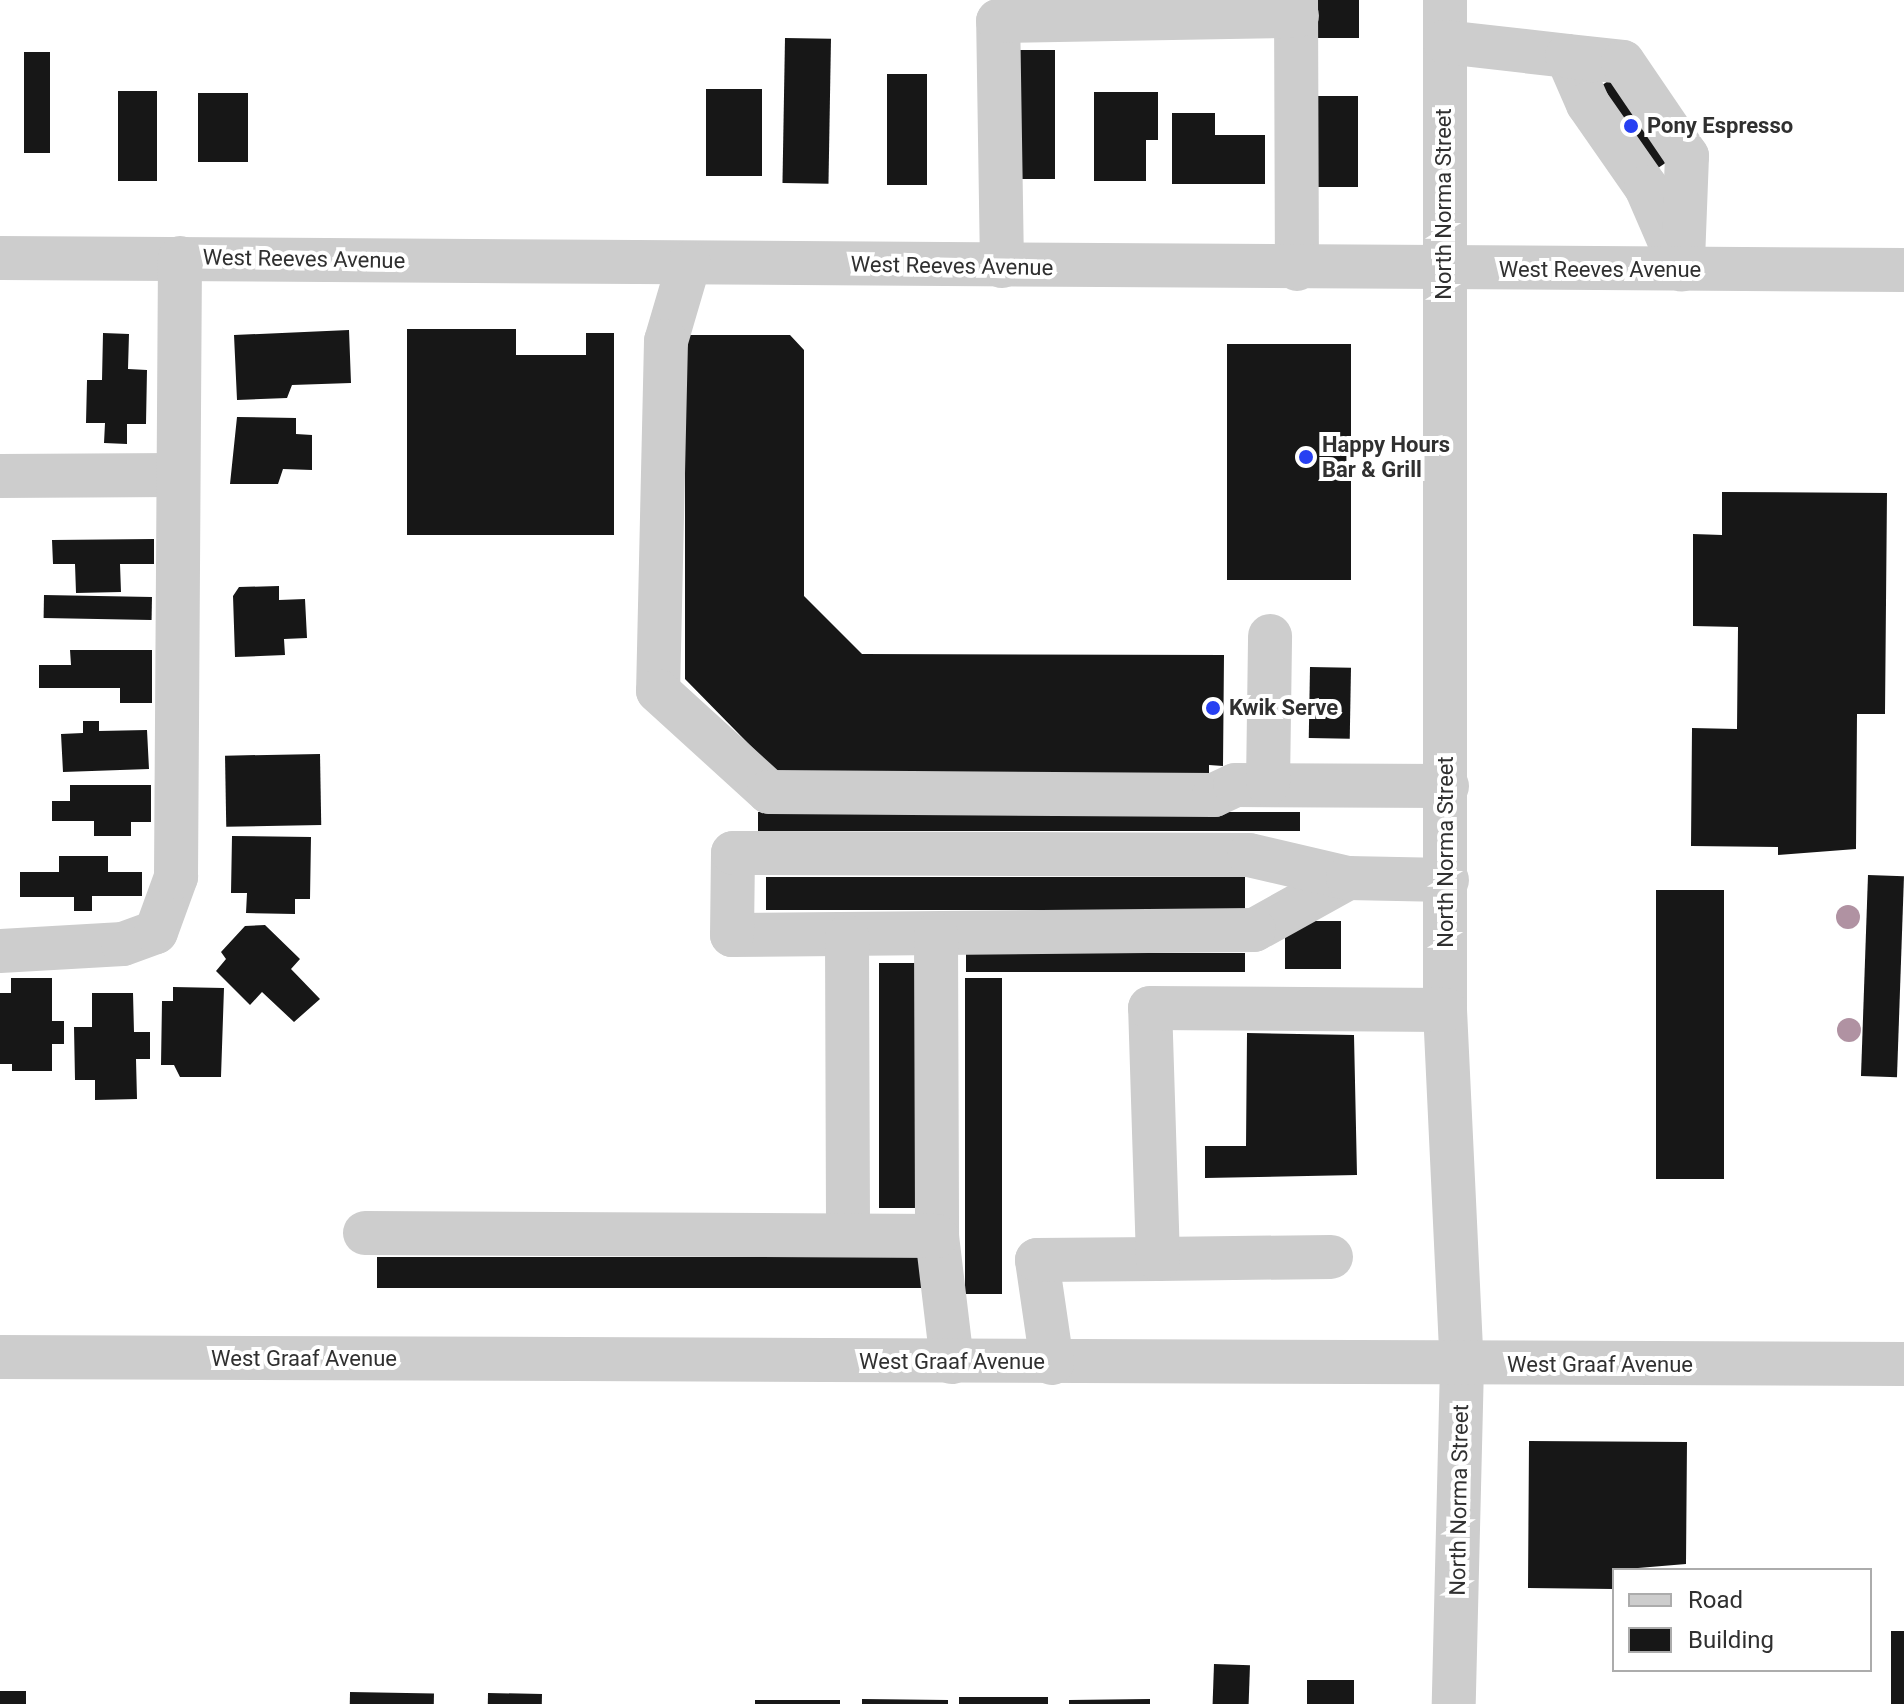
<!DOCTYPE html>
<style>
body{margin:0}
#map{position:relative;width:1904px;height:1704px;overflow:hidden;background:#fff;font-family:Roboto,sans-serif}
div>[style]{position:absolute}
.building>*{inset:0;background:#171717;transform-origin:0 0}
.minor>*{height:44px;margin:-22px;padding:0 22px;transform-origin:22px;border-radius:22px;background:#cdcdcd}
.trees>*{width:24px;height:24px;margin:-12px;border-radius:50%;background:#b092a2}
.dots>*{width:22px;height:22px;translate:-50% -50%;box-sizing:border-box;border:4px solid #fff;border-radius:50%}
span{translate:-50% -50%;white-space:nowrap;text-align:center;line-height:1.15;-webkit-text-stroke:8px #fff;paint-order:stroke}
.poi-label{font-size:22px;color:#303030;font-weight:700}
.left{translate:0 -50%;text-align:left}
.street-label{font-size:22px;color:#303030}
.legend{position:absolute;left:1612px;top:1568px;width:260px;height:104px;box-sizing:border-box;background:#fff;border:2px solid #acacac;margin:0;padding:10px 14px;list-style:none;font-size:24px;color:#303030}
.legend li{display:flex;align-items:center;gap:16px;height:40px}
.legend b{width:40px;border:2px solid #acacac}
</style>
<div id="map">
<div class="building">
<div style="left:1311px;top:0;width:48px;height:38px"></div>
<div style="left:785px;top:38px;width:46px;height:145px;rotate:1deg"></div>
<div style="left:1007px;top:50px;width:48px;height:129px"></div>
<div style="left:24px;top:52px;width:26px;height:101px"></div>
<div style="left:887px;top:74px;width:40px;height:111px"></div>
<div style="left:1617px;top:75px;width:100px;height:32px;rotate:56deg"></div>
<div style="left:706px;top:89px;width:56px;height:87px"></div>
<div style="left:118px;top:91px;width:39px;height:90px"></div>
<div style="clip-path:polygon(1094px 92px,1158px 92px,1158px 140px,1146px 140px,1146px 181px,1094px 181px)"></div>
<div style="left:198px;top:93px;width:50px;height:69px"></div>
<div style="left:1310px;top:96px;width:48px;height:91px"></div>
<div style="clip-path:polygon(1172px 113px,1215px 113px,1215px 135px,1265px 135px,1265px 184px,1172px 184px)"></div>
<div style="clip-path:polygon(407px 329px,516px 329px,516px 355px,586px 355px,586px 333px,614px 333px,614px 535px,407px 535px)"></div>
<div style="clip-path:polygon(349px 330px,351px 383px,292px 385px,287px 398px,237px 400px,234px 335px)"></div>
<div style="clip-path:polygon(103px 333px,129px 334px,128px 369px,147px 370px,146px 424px,127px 424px,127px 444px,104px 443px,105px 423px,86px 423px,87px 380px,102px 380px)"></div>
<div style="clip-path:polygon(685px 335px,790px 335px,804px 350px,804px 596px,862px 654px,1224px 655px,1223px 766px,1209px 765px,1209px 780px,783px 779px,685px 679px)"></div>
<div style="left:1227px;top:344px;width:124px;height:236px"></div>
<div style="clip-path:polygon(237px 417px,296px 418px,296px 434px,312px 435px,312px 470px,283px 469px,278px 484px,230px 484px)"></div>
<div style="clip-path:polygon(1722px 492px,1887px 493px,1885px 714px,1857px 714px,1856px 849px,1778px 855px,1778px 847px,1691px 846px,1692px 728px,1737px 729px,1738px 627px,1693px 626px,1693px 534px,1722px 535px)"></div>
<div style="clip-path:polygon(154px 539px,154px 564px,120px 564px,121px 592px,76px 593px,75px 564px,53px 564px,52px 540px)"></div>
<div style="clip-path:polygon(279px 586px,279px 600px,305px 599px,307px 638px,284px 639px,285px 655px,235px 657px,233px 596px,239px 587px)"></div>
<div style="left:44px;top:595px;width:108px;height:23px;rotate:1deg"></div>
<div style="clip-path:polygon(70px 650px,152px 650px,152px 703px,120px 703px,120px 688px,39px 688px,39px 665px,71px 665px)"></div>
<div style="left:1310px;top:667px;width:41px;height:71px;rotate:1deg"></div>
<div style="clip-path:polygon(83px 721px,99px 721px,99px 731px,147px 730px,149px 769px,63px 772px,61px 734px,83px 733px)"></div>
<div style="left:320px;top:754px;width:71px;height:95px;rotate:89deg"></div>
<div style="clip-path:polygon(70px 785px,151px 785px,151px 822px,131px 822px,131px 836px,94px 836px,94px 821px,52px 821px,52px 801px,70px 801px)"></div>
<div style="left:758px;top:812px;width:542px;height:19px"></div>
<div style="clip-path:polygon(232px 836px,311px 837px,310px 899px,295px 899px,295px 914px,246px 913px,247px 893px,231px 893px)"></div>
<div style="clip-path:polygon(59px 856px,108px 856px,108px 872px,142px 872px,142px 896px,92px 896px,92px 911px,74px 911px,74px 897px,20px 897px,20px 872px,59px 872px)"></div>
<div style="left:1868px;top:875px;width:36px;height:201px;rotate:2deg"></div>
<div style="left:1245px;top:877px;width:33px;height:479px;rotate:90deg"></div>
<div style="left:1656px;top:890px;width:68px;height:289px"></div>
<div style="left:1285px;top:921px;width:56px;height:48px"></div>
<div style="clip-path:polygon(265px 925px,300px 959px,291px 969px,320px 999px,294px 1022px,262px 992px,250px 1005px,216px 971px,226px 959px,221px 952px,245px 926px)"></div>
<div style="left:966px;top:953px;width:279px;height:19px"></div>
<div style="left:879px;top:963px;width:50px;height:245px"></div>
<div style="clip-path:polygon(11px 978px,52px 978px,52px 1021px,64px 1021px,64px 1044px,52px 1044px,52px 1071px,12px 1071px,12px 1064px,0 1064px,0 993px,11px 993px)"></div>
<div style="left:965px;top:978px;width:37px;height:316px"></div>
<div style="clip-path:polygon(173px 987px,224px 988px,221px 1077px,180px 1077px,174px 1065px,161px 1065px,162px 1001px,173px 1001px)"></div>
<div style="clip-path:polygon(92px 993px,133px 993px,134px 1032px,150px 1032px,150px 1059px,136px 1059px,137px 1099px,95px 1100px,95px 1080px,75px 1080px,74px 1027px,92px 1027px)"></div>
<div style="clip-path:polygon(1247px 1033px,1354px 1035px,1357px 1175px,1205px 1178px,1205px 1146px,1246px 1146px)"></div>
<div style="left:934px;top:1257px;width:31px;height:557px;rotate:90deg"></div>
<div style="clip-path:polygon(1529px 1441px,1687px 1442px,1686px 1564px,1614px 1570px,1614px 1589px,1528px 1588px)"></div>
<div style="left:1891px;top:1631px;width:13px;height:73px"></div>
<div style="left:1214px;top:1664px;width:36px;height:40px;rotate:2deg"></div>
<div style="left:1307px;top:1680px;width:47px;height:24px"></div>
<div style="left:26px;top:1691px;width:13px;height:26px;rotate:90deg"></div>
<div style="left:350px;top:1692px;width:84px;height:12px;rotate:1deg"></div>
<div style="left:488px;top:1693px;width:54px;height:11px;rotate:1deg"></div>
<div style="left:959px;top:1697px;width:89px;height:7px"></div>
<div style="clip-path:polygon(862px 1699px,948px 1700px,948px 1704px,862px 1704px)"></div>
<div style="clip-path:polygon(1150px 1699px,1150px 1704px,1069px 1704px,1069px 1700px)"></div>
<div style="left:755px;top:1700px;width:85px;height:4px"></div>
</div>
<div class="minor">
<div style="left:1296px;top:0;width:269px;rotate:89.8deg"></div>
<div style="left:1445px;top:0;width:1010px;rotate:90deg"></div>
<div style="left:1445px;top:1010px;width:355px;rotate:87.3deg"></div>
<div style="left:1462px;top:1365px;width:339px;rotate:91.4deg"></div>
<div style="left:1445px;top:42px;width:123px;rotate:6.5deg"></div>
<div style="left:1567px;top:56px;width:52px;rotate:66.4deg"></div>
<div style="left:1588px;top:104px;width:101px;rotate:55.1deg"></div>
<div style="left:1646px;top:187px;width:90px;rotate:66.6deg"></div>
<div style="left:1567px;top:56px;width:56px;rotate:6.1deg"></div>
<div style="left:1623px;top:62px;width:114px;rotate:55.8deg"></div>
<div style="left:1687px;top:156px;width:103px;rotate:92.2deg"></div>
<div style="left:0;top:258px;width:1904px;rotate:0.36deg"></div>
<div style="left:689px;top:263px;width:81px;rotate:106.4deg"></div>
<div style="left:666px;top:341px;width:350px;rotate:91.3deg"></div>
<div style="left:658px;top:691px;width:150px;rotate:42.3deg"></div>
<div style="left:769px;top:792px;width:445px;rotate:0.4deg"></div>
<div style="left:1214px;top:795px;width:23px;rotate:-25deg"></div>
<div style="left:1235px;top:785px;width:212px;rotate:0.3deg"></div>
<div style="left:1002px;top:266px;width:245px;rotate:-90.9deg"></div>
<div style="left:998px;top:21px;width:299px;rotate:-1deg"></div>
<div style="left:0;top:476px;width:176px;rotate:-0.3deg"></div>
<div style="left:1268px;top:784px;width:148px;rotate:-89.2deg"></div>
<div style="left:1348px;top:878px;width:107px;rotate:151deg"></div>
<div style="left:1254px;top:930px;width:522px;rotate:179.45deg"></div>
<div style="left:732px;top:935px;width:82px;rotate:-89.3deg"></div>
<div style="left:733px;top:853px;width:516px;rotate:0.22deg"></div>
<div style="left:1249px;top:855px;width:102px;rotate:13.1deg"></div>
<div style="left:1348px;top:878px;width:99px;rotate:1.2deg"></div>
<div style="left:936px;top:935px;width:301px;rotate:89.8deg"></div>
<div style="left:937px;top:1236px;width:127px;rotate:83.2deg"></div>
<div style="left:847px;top:937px;width:298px;rotate:89.8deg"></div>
<div style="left:0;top:951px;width:123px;rotate:-3.3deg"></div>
<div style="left:123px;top:944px;width:35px;rotate:-20deg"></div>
<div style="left:156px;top:932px;width:59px;rotate:-70deg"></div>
<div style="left:176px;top:877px;width:619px;rotate:-89.63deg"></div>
<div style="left:365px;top:1233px;width:572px;rotate:0.3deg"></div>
<div style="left:1158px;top:1259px;width:173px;rotate:-0.7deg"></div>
<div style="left:0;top:1357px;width:1904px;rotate:0.21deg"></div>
<div style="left:1052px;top:1363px;width:104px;rotate:-98.3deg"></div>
<div style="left:1037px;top:1260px;width:121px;rotate:-0.5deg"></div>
<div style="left:1158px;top:1259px;width:251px;rotate:-91.8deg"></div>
<div style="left:1150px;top:1008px;width:295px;rotate:0.4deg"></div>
</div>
<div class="trees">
<div style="left:1848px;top:917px"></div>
<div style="left:1849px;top:1030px"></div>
</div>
<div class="dots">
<div style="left:1631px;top:126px;background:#2740f2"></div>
<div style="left:1306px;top:457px;background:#2740f2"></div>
<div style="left:1213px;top:708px;background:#2740f2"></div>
</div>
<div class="poi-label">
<span class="left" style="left:1647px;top:126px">Pony Espresso</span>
<span class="left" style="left:1322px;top:457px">Happy Hours<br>Bar &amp; Grill</span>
<span class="left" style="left:1229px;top:708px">Kwik Serve</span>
</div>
<div class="street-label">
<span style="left:1444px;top:204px;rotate:-90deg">North Norma Street</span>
<span style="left:304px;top:259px;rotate:1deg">West Reeves Avenue</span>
<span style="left:952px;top:266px;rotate:1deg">West Reeves Avenue</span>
<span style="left:1600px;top:270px">West Reeves Avenue</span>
<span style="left:1446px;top:852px;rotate:-90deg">North Norma Street</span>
<span style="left:304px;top:1359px">West Graaf Avenue</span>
<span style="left:952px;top:1362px">West Graaf Avenue</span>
<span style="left:1600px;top:1365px">West Graaf Avenue</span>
<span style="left:1459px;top:1500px;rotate:-89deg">North Norma Street</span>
</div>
<ul class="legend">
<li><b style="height:10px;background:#cdcdcd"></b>Road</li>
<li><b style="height:22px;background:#171717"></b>Building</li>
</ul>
</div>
